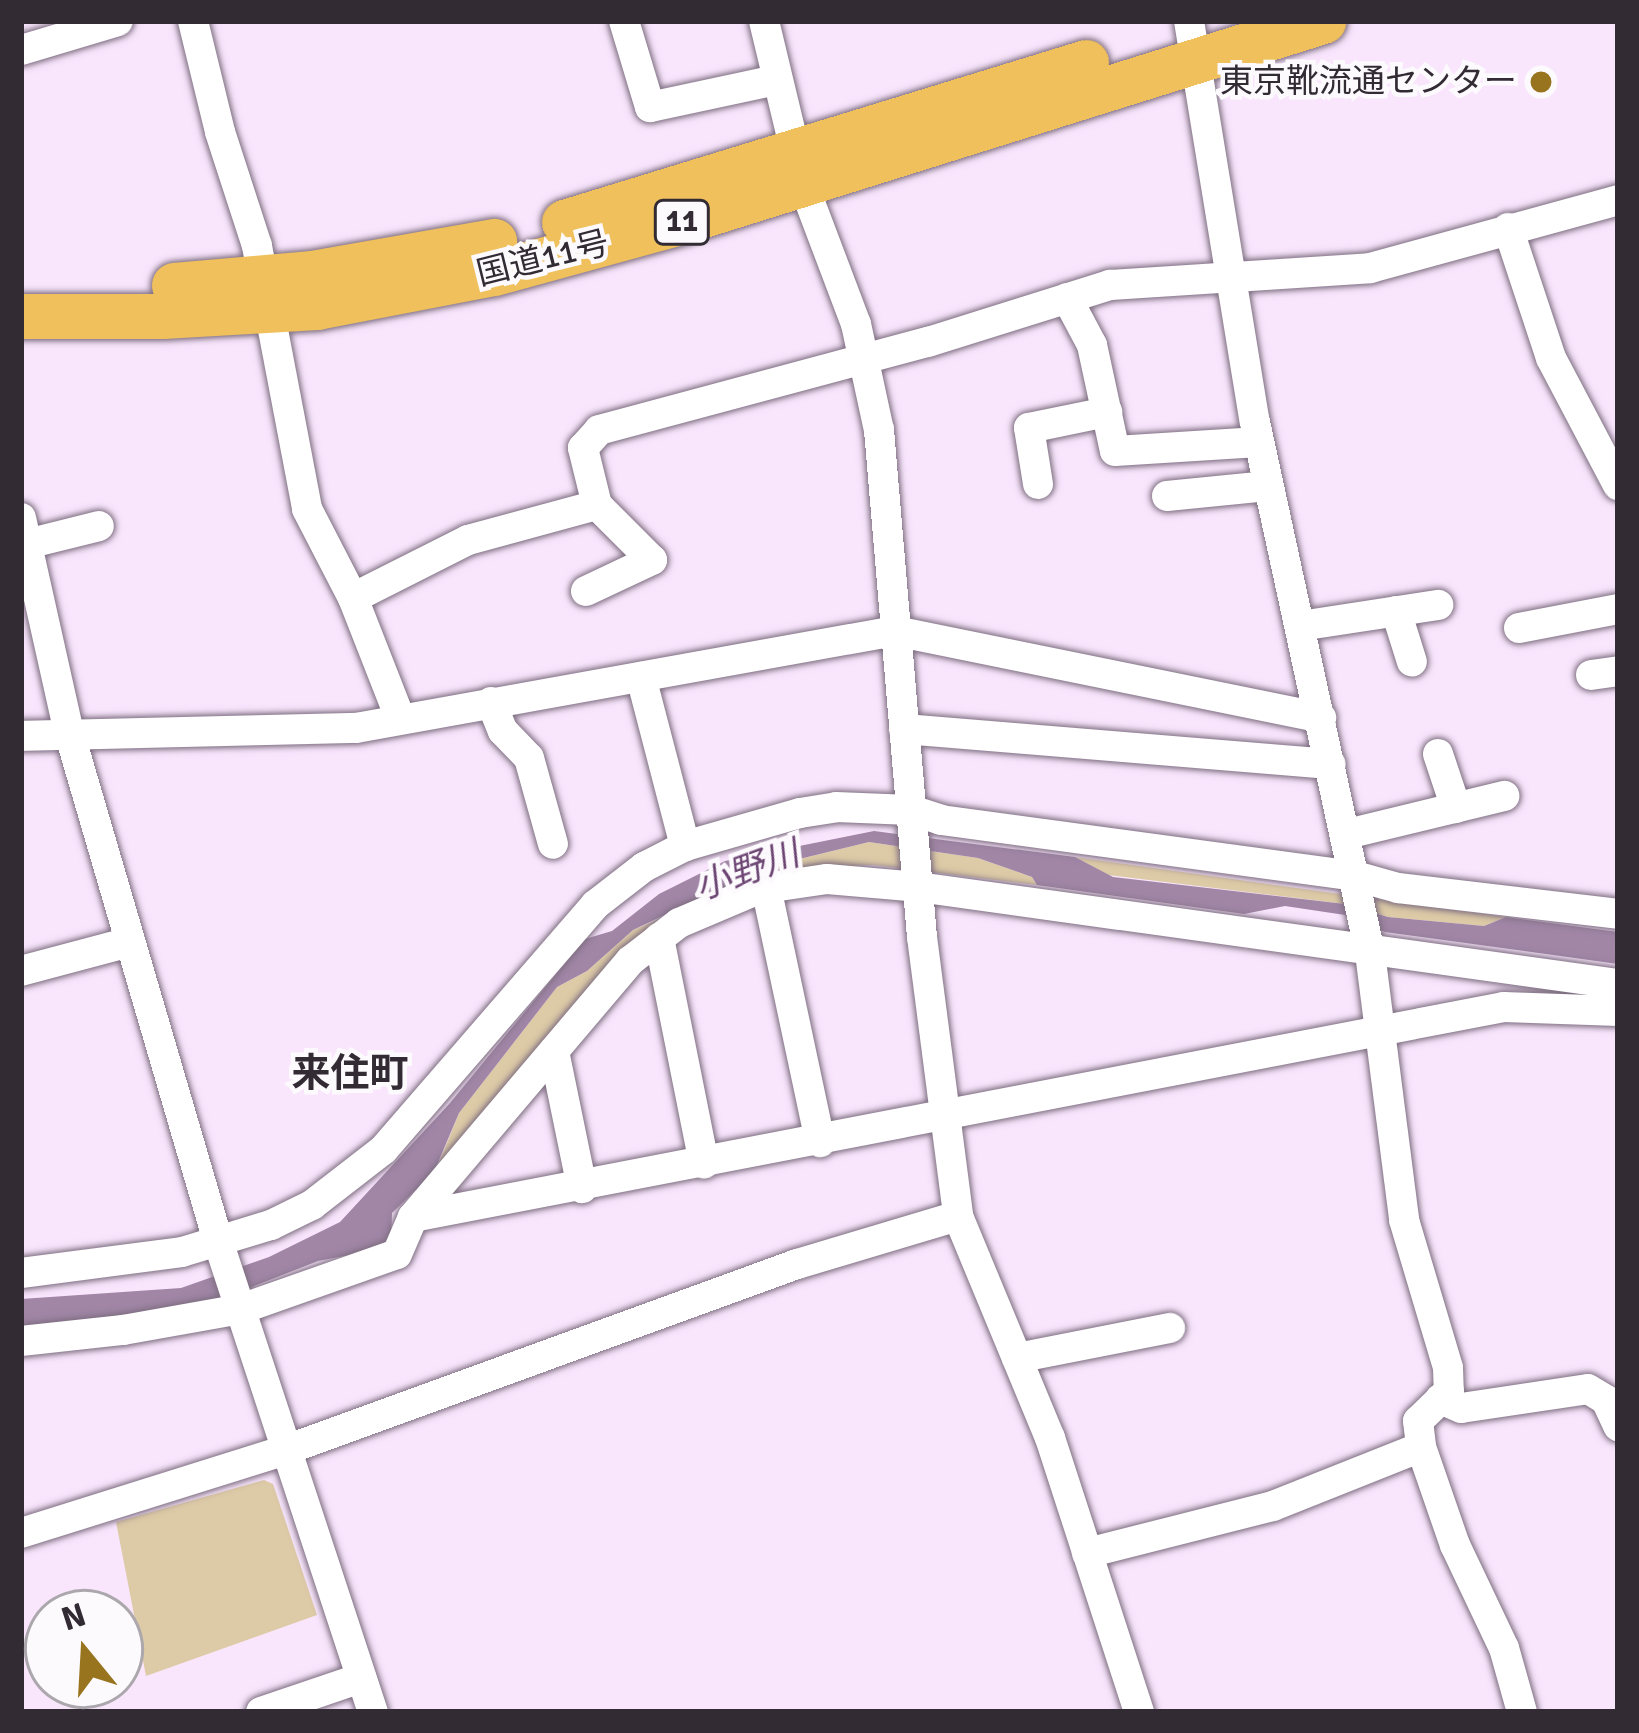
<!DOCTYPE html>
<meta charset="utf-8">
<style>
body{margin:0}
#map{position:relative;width:1639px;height:1733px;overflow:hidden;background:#f9e6fd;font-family:Signika,"Noto Sans JP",sans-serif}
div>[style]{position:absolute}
.green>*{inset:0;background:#ddcaa6}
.water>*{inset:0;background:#a186a6}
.roads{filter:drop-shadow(0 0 3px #7e6e81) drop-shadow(0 0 3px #7e6e81)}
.minor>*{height:30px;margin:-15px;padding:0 15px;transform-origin:15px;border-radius:15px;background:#fff}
.highway>*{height:45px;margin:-22.5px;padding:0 22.5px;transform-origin:22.5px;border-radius:22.5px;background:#efc05c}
.dots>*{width:33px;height:33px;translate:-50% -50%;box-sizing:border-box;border:6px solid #fdfafe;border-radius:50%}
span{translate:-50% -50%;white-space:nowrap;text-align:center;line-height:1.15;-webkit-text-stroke:9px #fdfafe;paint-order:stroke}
.shield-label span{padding:3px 9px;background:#fdfafe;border:3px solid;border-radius:9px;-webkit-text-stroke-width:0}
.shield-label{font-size:30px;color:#322b34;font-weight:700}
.poi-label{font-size:33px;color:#322b34}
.right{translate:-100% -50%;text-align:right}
.street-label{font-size:33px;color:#322b34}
.water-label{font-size:36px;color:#6b4472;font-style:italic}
.quarter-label{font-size:39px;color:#322b34;font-weight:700}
.frame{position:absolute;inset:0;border:24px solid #322b34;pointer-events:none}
.north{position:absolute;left:24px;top:1589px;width:120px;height:120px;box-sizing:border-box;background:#fdfafe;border:3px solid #aca7ad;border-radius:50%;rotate:342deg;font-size:33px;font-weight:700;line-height:48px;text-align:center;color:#322b34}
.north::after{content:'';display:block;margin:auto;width:42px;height:54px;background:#98741e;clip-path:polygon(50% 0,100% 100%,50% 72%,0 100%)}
</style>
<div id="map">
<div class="green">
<div style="clip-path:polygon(869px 842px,978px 858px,1032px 877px,1037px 885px,874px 865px,782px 869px,743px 880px,787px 862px)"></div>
<div style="clip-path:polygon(1075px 857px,1506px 917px,1484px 926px,1388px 917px,1345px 904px,1108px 875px)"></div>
<div style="clip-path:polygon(669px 915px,435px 1172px,459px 1113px,557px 987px,587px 971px,633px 930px)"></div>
<div style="clip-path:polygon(264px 1480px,273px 1484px,317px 1615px,146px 1676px,116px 1522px)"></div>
</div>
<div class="water">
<div style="clip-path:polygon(874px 831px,1075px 857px,1113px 877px,1345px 904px,1388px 917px,1484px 926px,1506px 917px,1618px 932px,1618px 964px,1385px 932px,1345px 915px,1285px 906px,1244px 914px,1037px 885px,1032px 877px,978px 858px,869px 842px,787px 862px,710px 893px,633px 930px,587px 971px,557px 987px,459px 1113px,434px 1172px,392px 1213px,391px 1242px,381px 1249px,318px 1261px,203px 1306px,21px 1327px,21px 1299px,181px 1288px,269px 1257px,340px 1222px,450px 1103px,585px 939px,612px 931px,659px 894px,725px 861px)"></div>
</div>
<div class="roads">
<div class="minor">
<div style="left:193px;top:21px;width:114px;rotate:76.3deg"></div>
<div style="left:220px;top:132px;width:120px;rotate:72deg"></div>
<div style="left:257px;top:246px;width:268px;rotate:79.2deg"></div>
<div style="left:307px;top:509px;width:100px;rotate:62.7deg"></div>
<div style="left:353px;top:598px;width:129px;rotate:68.6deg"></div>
<div style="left:624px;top:21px;width:90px;rotate:73.2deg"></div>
<div style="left:650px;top:107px;width:129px;rotate:-12.1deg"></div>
<div style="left:764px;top:21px;width:168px;rotate:76.5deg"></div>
<div style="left:803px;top:184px;width:150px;rotate:69.3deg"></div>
<div style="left:856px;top:324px;width:108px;rotate:77.8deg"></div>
<div style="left:879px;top:430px;width:509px;rotate:85.15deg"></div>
<div style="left:922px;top:937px;width:281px;rotate:82.6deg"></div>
<div style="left:958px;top:1216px;width:240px;rotate:67.5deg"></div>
<div style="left:1050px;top:1438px;width:288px;rotate:72deg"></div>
<div style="left:1189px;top:21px;width:406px;rotate:80.7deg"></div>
<div style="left:1255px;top:422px;width:543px;rotate:77.78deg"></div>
<div style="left:1370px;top:953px;width:269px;rotate:82.7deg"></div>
<div style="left:1404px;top:1220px;width:154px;rotate:73.4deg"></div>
<div style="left:1448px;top:1368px;width:23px;rotate:88deg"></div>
<div style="left:1449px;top:1391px;width:43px;rotate:135.9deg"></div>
<div style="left:1418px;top:1421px;width:26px;rotate:83deg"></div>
<div style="left:1421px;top:1447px;width:104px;rotate:70.9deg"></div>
<div style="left:1455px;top:1545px;width:114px;rotate:64.6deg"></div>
<div style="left:1504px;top:1648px;width:66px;rotate:74.3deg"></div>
<div style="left:21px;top:50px;width:101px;rotate:-16.6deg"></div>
<div style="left:1508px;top:228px;width:137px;rotate:71.7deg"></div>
<div style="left:1551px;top:358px;width:144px;rotate:62.2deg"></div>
<div style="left:1067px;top:298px;width:53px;rotate:62deg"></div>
<div style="left:1092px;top:345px;width:108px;rotate:77.8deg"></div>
<div style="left:1115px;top:451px;width:144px;rotate:-3.6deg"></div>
<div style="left:1038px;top:484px;width:57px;rotate:-99.1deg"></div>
<div style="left:1029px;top:428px;width:80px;rotate:-11.6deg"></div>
<div style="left:1167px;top:496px;width:101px;rotate:-5.7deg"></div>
<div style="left:21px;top:518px;width:219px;rotate:77.4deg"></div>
<div style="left:69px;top:732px;width:530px;rotate:73.68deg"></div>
<div style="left:218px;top:1241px;width:496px;rotate:71.8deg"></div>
<div style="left:27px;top:544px;width:74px;rotate:-14deg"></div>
<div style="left:586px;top:591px;width:73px;rotate:-25.2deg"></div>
<div style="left:652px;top:560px;width:78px;rotate:-135deg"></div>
<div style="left:353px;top:598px;width:129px;rotate:-26.8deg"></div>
<div style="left:468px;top:540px;width:134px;rotate:-15.2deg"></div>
<div style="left:597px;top:505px;width:59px;rotate:-103.8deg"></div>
<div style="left:583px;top:448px;width:24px;rotate:-48deg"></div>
<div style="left:599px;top:430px;width:341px;rotate:-15deg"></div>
<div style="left:928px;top:342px;width:191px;rotate:-17.4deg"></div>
<div style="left:1110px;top:285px;width:261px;rotate:-3.7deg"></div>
<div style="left:1370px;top:268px;width:257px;rotate:-15.3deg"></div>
<div style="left:1396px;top:611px;width:53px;rotate:72.6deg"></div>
<div style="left:1300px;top:626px;width:140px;rotate:-8.7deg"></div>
<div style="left:1519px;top:628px;width:101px;rotate:-10.9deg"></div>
<div style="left:1591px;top:675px;width:27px;rotate:-8deg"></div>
<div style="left:641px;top:677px;width:175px;rotate:75.4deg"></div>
<div style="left:491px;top:702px;width:31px;rotate:68deg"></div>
<div style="left:503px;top:731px;width:37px;rotate:46deg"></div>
<div style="left:529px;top:758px;width:89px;rotate:74.4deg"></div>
<div style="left:904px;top:729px;width:428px;rotate:4.7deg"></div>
<div style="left:21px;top:736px;width:335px;rotate:-1.4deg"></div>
<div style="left:356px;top:728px;width:548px;rotate:-10.2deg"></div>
<div style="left:895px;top:631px;width:435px;rotate:11.5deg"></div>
<div style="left:1438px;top:754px;width:57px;rotate:71.6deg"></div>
<div style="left:1347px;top:834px;width:162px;rotate:-13.6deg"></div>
<div style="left:766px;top:887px;width:261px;rotate:78deg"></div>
<div style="left:659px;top:938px;width:230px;rotate:78.7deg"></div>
<div style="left:21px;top:971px;width:113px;rotate:-14.9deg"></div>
<div style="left:554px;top:1051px;width:140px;rotate:78.4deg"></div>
<div style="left:413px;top:1217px;width:1111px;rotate:-10.9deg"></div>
<div style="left:1504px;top:1007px;width:114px;rotate:2deg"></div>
<div style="left:21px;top:1273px;width:162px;rotate:-7.4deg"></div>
<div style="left:182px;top:1252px;width:93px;rotate:-16.9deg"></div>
<div style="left:271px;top:1225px;width:46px;rotate:-26deg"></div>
<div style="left:312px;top:1205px;width:90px;rotate:-37.8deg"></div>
<div style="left:383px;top:1150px;width:324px;rotate:-49.1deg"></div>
<div style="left:595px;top:905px;width:62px;rotate:-37.8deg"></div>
<div style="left:644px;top:867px;width:46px;rotate:-27.1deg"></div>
<div style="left:685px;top:846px;width:120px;rotate:-16deg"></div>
<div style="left:800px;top:813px;width:36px;rotate:-9deg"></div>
<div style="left:836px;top:807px;width:75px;rotate:2.3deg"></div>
<div style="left:911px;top:810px;width:32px;rotate:18deg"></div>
<div style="left:941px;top:820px;width:418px;rotate:7.7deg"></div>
<div style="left:1355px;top:876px;width:45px;rotate:15.6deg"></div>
<div style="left:1398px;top:888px;width:222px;rotate:6.7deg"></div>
<div style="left:21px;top:1341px;width:103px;rotate:-6.2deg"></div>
<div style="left:123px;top:1330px;width:120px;rotate:-10.1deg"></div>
<div style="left:241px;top:1309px;width:165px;rotate:-19.4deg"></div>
<div style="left:397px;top:1254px;width:40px;rotate:-66.6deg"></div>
<div style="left:413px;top:1217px;width:336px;rotate:-49.7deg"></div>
<div style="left:630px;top:961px;width:62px;rotate:-37.8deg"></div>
<div style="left:679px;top:923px;width:87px;rotate:-23deg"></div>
<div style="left:759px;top:889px;width:69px;rotate:-8.4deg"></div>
<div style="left:827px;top:879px;width:91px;rotate:5deg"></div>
<div style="left:918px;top:887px;width:707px;rotate:7.89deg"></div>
<div style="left:1017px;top:1358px;width:156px;rotate:-11.1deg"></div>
<div style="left:1440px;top:1399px;width:23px;rotate:23deg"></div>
<div style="left:1461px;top:1408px;width:128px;rotate:-8.5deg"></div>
<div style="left:1588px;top:1389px;width:21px;rotate:31deg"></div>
<div style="left:1606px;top:1400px;width:29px;rotate:65deg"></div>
<div style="left:21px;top:1533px;width:278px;rotate:-17.4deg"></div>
<div style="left:286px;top:1450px;width:544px;rotate:-20deg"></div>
<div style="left:797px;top:1264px;width:168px;rotate:-16.6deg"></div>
<div style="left:1087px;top:1553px;width:192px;rotate:-14.2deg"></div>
<div style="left:1273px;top:1506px;width:159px;rotate:-21.7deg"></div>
<div style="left:261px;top:1712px;width:106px;rotate:-18.8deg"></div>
</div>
<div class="highway">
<div style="left:564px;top:222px;width:546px;rotate:-17.04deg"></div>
<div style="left:174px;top:285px;width:139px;rotate:-5deg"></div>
<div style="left:312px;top:273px;width:185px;rotate:-10deg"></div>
<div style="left:21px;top:316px;width:142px"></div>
<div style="left:163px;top:316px;width:154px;rotate:-3.3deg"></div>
<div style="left:317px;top:307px;width:180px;rotate:-10.9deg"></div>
<div style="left:494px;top:273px;width:197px;rotate:-15.3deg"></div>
<div style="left:684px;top:221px;width:670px;rotate:-17.38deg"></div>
</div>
</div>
<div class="dots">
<div style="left:1541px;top:82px;background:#98741e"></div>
</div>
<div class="shield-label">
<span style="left:682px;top:222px">11</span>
</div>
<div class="poi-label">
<span class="right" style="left:1517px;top:82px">東京靴流通センター</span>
</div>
<div class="street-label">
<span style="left:543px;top:259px;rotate:-14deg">国道11号</span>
</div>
<div class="water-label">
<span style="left:747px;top:871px;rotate:-20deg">小野川</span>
</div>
<div class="quarter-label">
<span style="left:350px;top:1073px">来住町</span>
</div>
<div class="frame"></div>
<div class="north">N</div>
</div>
